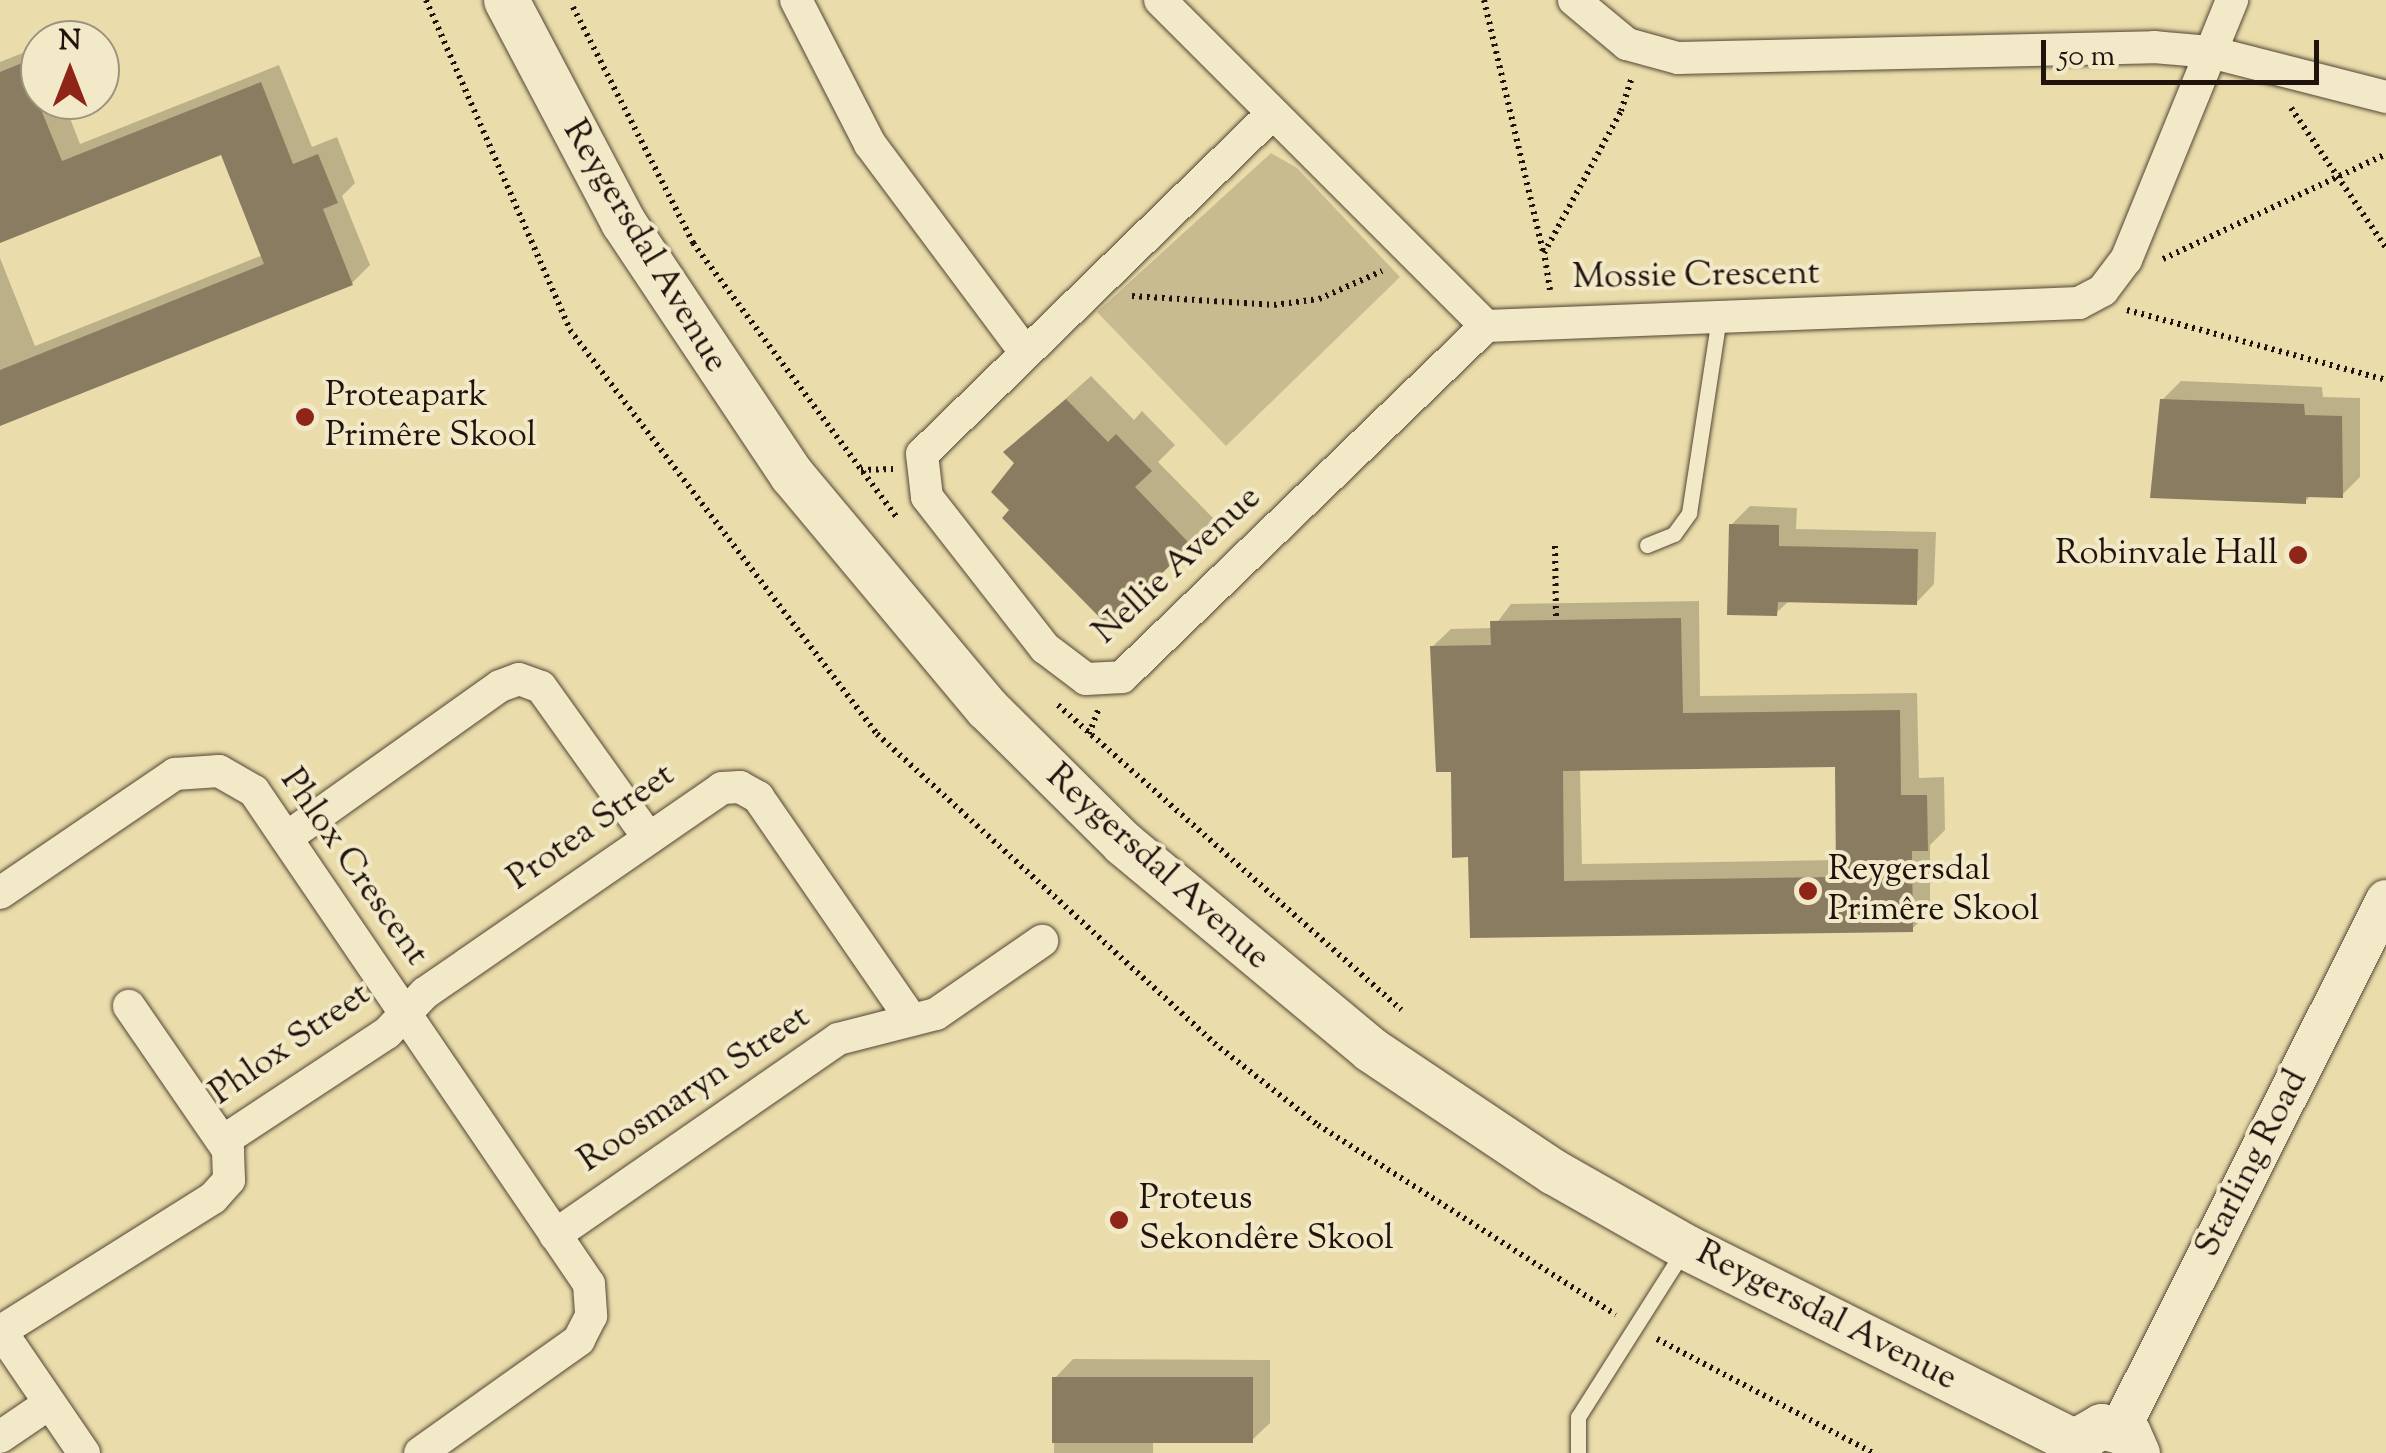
<!DOCTYPE html>
<meta charset="utf-8">
<style>
body{margin:0}
#map{position:relative;width:2386px;height:1453px;overflow:hidden;background:#ebddab;font-family:"Sorts Mill Goudy",serif}
div>[style]{position:absolute}
.green>*{inset:0;background:#c8bb90}
.shadow>*{inset:0;background:#0003}
.building>*{inset:0;background:#8a7c60;transform-origin:0 0}
.path>*{height:6px;margin-top:-3px;transform-origin:0;background:repeating-linear-gradient(90deg,#20130e 0 2.5px,transparent 0 7.5px)}
.roads{filter:drop-shadow(0 0 2px #534635) drop-shadow(0 0 2px #534635)}
.service>*{height:15px;margin:-7.5px;padding:0 7.5px;transform-origin:7.5px;border-radius:7.5px;background:#f2e9c8}
.minor>*{height:32px;margin:-16px;padding:0 16px;transform-origin:16px;border-radius:16px;background:#f2e9c8}
.tertiary>*{height:40px;margin:-20px;padding:0 20px;transform-origin:20px;border-radius:20px;background:#f2e9c8}
.secondary>*{height:45px;margin:-22.5px;padding:0 22.5px;transform-origin:22.5px;border-radius:22.5px;background:#f2e9c8}
.dots>*{width:28px;height:28px;translate:-50% -50%;box-sizing:border-box;border:5px solid #f2e9c8;border-radius:50%}
span{translate:-50% -50%;white-space:nowrap;text-align:center;line-height:1.15;-webkit-text-stroke:8px #f2e9c8;paint-order:stroke}
.street-label{font-size:35px;color:#20130e}
.poi-label{font-size:35px;color:#20130e}
.left{translate:0 -50%;text-align:left}
.right{translate:-100% -50%;text-align:right}
.north{position:absolute;left:20px;top:20px;width:100px;height:100px;box-sizing:border-box;background:#f2e9c8;border:2px solid #9e937e;border-radius:50%;rotate:0deg;font-size:28px;font-weight:700;line-height:40px;text-align:center;color:#20130e}
.north::after{content:'';display:block;margin:auto;width:35px;height:45px;background:#8f2418;clip-path:polygon(50% 0,100% 100%,50% 72%,0 100%)}
.scale{position:absolute;left:2041px;top:40px;width:278px;height:45px;box-sizing:border-box;border:5px solid #20130e;border-top:0;padding-left:12px;font-size:30px;line-height:35px;white-space:nowrap;color:#20130e;-webkit-text-stroke:8px #f2e9c8;paint-order:stroke}
</style>
<div id="map">
<div class="green">
<div style="clip-path:polygon(1271px 153px,1297px 168px,1400px 277px,1226px 446px,1097px 312px)"></div>
</div>
<div class="shadow">
<div style="clip-path:polygon(40px 46px,40px 100px,63px 100px,80px 144px,279px 65px,312px 147px,337px 137px,355px 183px,342px 196px,370px 265px,352px 283px,0 423px,0 258px,35px 346px,263px 255px,222px 152px,0 240px,0 62px)"></div>
<div style="clip-path:polygon(1091px 376px,1134px 420px,1142px 411px,1175px 445px,1158px 462px,1214px 519px,1108px 622px,1013px 510px,1017px 463px,1006px 452px)"></div>
<div style="clip-path:polygon(2181px 381px,2322px 387px,2323px 397px,2360px 398px,2360px 477px,2342px 495px,2312px 494px,2305px 502px,2162px 400px)"></div>
<div style="clip-path:polygon(1750px 506px,1797px 508px,1796px 529px,1936px 532px,1934px 584px,1916px 603px,1790px 600px,1776px 613px,1731px 525px)"></div>
<div style="clip-path:polygon(evenodd,1699px 601px,1700px 696px,1917px 693px,1919px 778px,1944px 777px,1945px 830px,1930px 845px,1930px 911px,1912px 929px,1472px 936px,1471px 855px,1432px 647px,1451px 629px,1493px 628px,1511px 604px,1699px 601px,1837px 764px,1838px 860px,1582px 864px,1580px 768px,1837px 764px)"></div>
<div style="clip-path:polygon(1073px 1359px,1270px 1360px,1270px 1423px,1251px 1441px,1153px 1441px,1153px 1453px,1054px 1453px,1055px 1378px)"></div>
</div>
<div class="building">
<div style="clip-path:polygon(22px 63px,62px 161px,261px 82px,293px 164px,318px 154px,338px 203px,323px 209px,353px 285px,0 426px,0 370px,264px 264px,221px 155px,0 243px,0 72px)"></div>
<div style="clip-path:polygon(1066px 399px,1108px 442px,1116px 434px,1152px 471px,1135px 487px,1191px 545px,1108px 626px,1002px 518px,1009px 510px,991px 492px,1014px 463px,1003px 452px)"></div>
<div style="clip-path:polygon(2160px 399px,2304px 404px,2305px 415px,2342px 416px,2343px 498px,2306px 497px,2306px 504px,2150px 498px)"></div>
<div style="clip-path:polygon(1729px 524px,1779px 525px,1779px 546px,1918px 549px,1917px 605px,1778px 602px,1777px 616px,1727px 615px)"></div>
<div style="clip-path:polygon(evenodd,1681px 618px,1683px 713px,1900px 710px,1901px 795px,1927px 795px,1928px 851px,1912px 851px,1913px 932px,1470px 938px,1468px 857px,1452px 858px,1451px 772px,1436px 772px,1430px 646px,1491px 645px,1490px 621px,1681px 618px,1835px 767px,1836px 877px,1564px 881px,1563px 771px,1835px 767px)"></div>
<div style="left:1052px;top:1377px;width:201px;height:66px"></div>
</div>
<div class="path">
<div style="left:426px;top:0;width:360px;rotate:66.4deg"></div>
<div style="left:570px;top:330px;width:507px;rotate:52.77deg"></div>
<div style="left:877px;top:734px;width:457px;rotate:42.5deg"></div>
<div style="left:1214px;top:1043px;width:132px;rotate:38.3deg"></div>
<div style="left:1318px;top:1125px;width:353px;rotate:32.5deg"></div>
<div style="left:1484px;top:0;width:259px;rotate:76.8deg"></div>
<div style="left:573px;top:7px;width:265px;rotate:63deg"></div>
<div style="left:693px;top:243px;width:342px;rotate:53.4deg"></div>
<div style="left:2291px;top:108px;width:169px;rotate:55.8deg"></div>
<div style="left:2163px;top:259px;width:246px;rotate:-25.2deg"></div>
<div style="left:1550px;top:290px;width:37px;rotate:-99deg"></div>
<div style="left:1544px;top:253px;width:162px;rotate:-61.5deg"></div>
<div style="left:1621px;top:111px;width:33px;rotate:-72deg"></div>
<div style="left:1132px;top:296px;width:142px;rotate:3.6deg"></div>
<div style="left:1274px;top:305px;width:45px;rotate:-7.6deg"></div>
<div style="left:1319px;top:299px;width:69px;rotate:-24deg"></div>
<div style="left:2127px;top:310px;width:268px;rotate:15.1deg"></div>
<div style="left:861px;top:470px;width:32px;rotate:-2deg"></div>
<div style="left:1555px;top:546px;width:74px;rotate:89.2deg"></div>
<div style="left:1058px;top:705px;width:459px;rotate:41.6deg"></div>
<div style="left:1089px;top:734px;width:26px;rotate:-69deg"></div>
<div style="left:1657px;top:1339px;width:244px;rotate:27.8deg"></div>
</div>
<div class="roads">
<div class="service">
<div style="left:1647px;top:545px;width:29px;rotate:-22deg"></div>
<div style="left:1674px;top:534px;width:26px;rotate:-54deg"></div>
<div style="left:1689px;top:513px;width:198px;rotate:-81.3deg"></div>
<div style="left:1578px;top:1453px;width:36px;rotate:-90deg"></div>
<div style="left:1578px;top:1417px;width:198px;rotate:-57.6deg"></div>
</div>
<div class="minor">
<div style="left:796px;top:0;width:162px;rotate:62.8deg"></div>
<div style="left:870px;top:144px;width:259px;rotate:53.3deg"></div>
<div style="left:1160px;top:0;width:461px;rotate:45deg"></div>
<div style="left:1486px;top:326px;width:593px;rotate:-2.22deg"></div>
<div style="left:2079px;top:303px;width:27px;rotate:-28deg"></div>
<div style="left:2103px;top:290px;width:38px;rotate:-53deg"></div>
<div style="left:2126px;top:260px;width:281px;rotate:-67.8deg"></div>
<div style="left:1574px;top:0;width:69px;rotate:39.7deg"></div>
<div style="left:1627px;top:44px;width:53px;rotate:15.4deg"></div>
<div style="left:1678px;top:58px;width:476px;rotate:-1.3deg"></div>
<div style="left:2154px;top:47px;width:56px;rotate:5.1deg"></div>
<div style="left:2210px;top:52px;width:182px;rotate:14.3deg"></div>
<div style="left:1273px;top:113px;width:489px;rotate:135.8deg"></div>
<div style="left:922px;top:454px;width:43px;rotate:83.4deg"></div>
<div style="left:927px;top:497px;width:192px;rotate:52deg"></div>
<div style="left:1045px;top:648px;width:51px;rotate:37.1deg"></div>
<div style="left:1086px;top:679px;width:36px;rotate:-3deg"></div>
<div style="left:1122px;top:677px;width:506px;rotate:-43.96deg"></div>
<div style="left:286px;top:838px;width:262px;rotate:-35.4deg"></div>
<div style="left:500px;top:686px;width:20px;rotate:-20deg"></div>
<div style="left:519px;top:679px;width:23px;rotate:20deg"></div>
<div style="left:541px;top:687px;width:184px;rotate:54.5deg"></div>
<div style="left:0;top:893px;width:212px;rotate:-34.2deg"></div>
<div style="left:175px;top:774px;width:44px;rotate:-3.9deg"></div>
<div style="left:219px;top:771px;width:40px;rotate:29.7deg"></div>
<div style="left:254px;top:791px;width:596px;rotate:55.8deg"></div>
<div style="left:589px;top:1284px;width:32px;rotate:86deg"></div>
<div style="left:591px;top:1316px;width:27px;rotate:117deg"></div>
<div style="left:579px;top:1340px;width:195px;rotate:144.6deg"></div>
<div style="left:223px;top:1141px;width:196px;rotate:-33.4deg"></div>
<div style="left:387px;top:1033px;width:55px;rotate:-46.5deg"></div>
<div style="left:425px;top:993px;width:361px;rotate:-34.6deg"></div>
<div style="left:722px;top:788px;width:18px;rotate:-3deg"></div>
<div style="left:740px;top:787px;width:21px;rotate:29deg"></div>
<div style="left:758px;top:797px;width:271px;rotate:55.4deg"></div>
<div style="left:555px;top:1235px;width:344px;rotate:-34.7deg"></div>
<div style="left:838px;top:1039px;width:101px;rotate:-14.3deg"></div>
<div style="left:936px;top:1014px;width:129px;rotate:-34.6deg"></div>
<div style="left:0;top:1330px;width:149px;rotate:55.7deg"></div>
<div style="left:1px;top:1331px;width:250px;rotate:-32.1deg"></div>
<div style="left:213px;top:1198px;width:24px;rotate:-48deg"></div>
<div style="left:229px;top:1180px;width:30px;rotate:-92deg"></div>
<div style="left:228px;top:1150px;width:175px;rotate:-124.5deg"></div>
<div style="left:0;top:1437px;width:60px;rotate:-34.2deg"></div>
</div>
<div class="tertiary">
<div style="left:2120px;top:1429px;width:592px;rotate:-63.31deg"></div>
</div>
<div class="secondary">
<div style="left:506px;top:0;width:251px;rotate:62.2deg"></div>
<div style="left:623px;top:222px;width:304px;rotate:56.3deg"></div>
<div style="left:792px;top:475px;width:304px;rotate:50.1deg"></div>
<div style="left:987px;top:708px;width:192px;rotate:44.8deg"></div>
<div style="left:1123px;top:843px;width:322px;rotate:39.8deg"></div>
<div style="left:1370px;top:1049px;width:221px;rotate:33.8deg"></div>
<div style="left:1554px;top:1172px;width:152px;rotate:29.6deg"></div>
<div style="left:1686px;top:1247px;width:440px;rotate:26.6deg"></div>
<div style="left:2077px;top:1453px;width:18px;rotate:-68deg"></div>
<div style="left:2084px;top:1436px;width:20px;rotate:-30deg"></div>
<div style="left:2101px;top:1426px;width:28px;rotate:15deg"></div>
<div style="left:2128px;top:1433px;width:22px;rotate:66deg"></div>
</div>
</div>
<div class="dots">
<div style="left:305px;top:417px;background:#8f2418"></div>
<div style="left:2298px;top:555px;background:#8f2418"></div>
<div style="left:1808px;top:891px;background:#8f2418"></div>
<div style="left:1119px;top:1220px;background:#8f2418"></div>
</div>
<div class="street-label">
<span style="left:644px;top:247px;rotate:59deg">Reygersdal Avenue</span>
<span style="left:1696px;top:277px;rotate:-1deg">Mossie Crescent</span>
<span style="left:1178px;top:566px;rotate:-43deg">Nellie Avenue</span>
<span style="left:592px;top:828px;rotate:-35deg">Protea Street</span>
<span style="left:353px;top:868px;rotate:55deg">Phlox Crescent</span>
<span style="left:1157px;top:868px;rotate:42deg">Reygersdal Avenue</span>
<span style="left:291px;top:1045px;rotate:-35deg">Phlox Street</span>
<span style="left:695px;top:1090px;rotate:-34deg">Roosmaryn Street</span>
<span style="left:2253px;top:1164px;rotate:-63deg">Starling Road</span>
<span style="left:1826px;top:1317px;rotate:27deg">Reygersdal Avenue</span>
</div>
<div class="poi-label">
<span class="left" style="left:325px;top:417px">Proteapark<br>Primêre Skool</span>
<span class="right" style="left:2278px;top:555px">Robinvale Hall</span>
<span class="left" style="left:1828px;top:891px">Reygersdal<br>Primêre Skool</span>
<span class="left" style="left:1139px;top:1220px">Proteus<br>Sekondêre Skool</span>
</div>
<div class="north">N</div>
<div class="scale">50 m</div>
</div>
